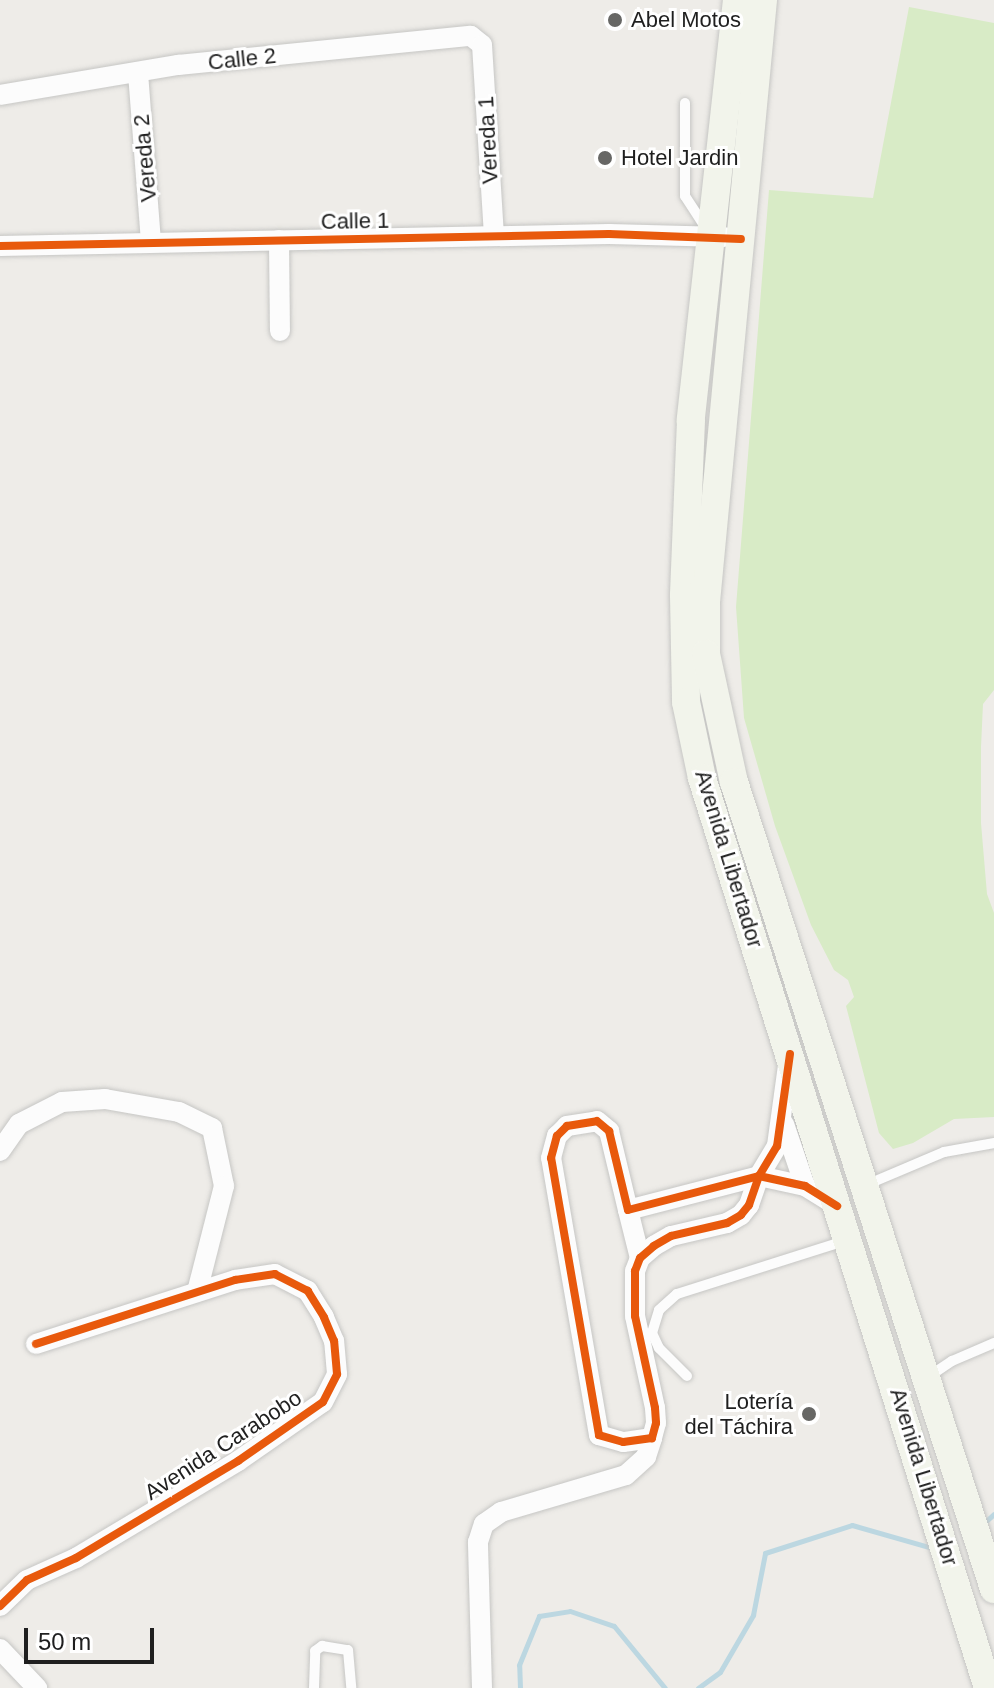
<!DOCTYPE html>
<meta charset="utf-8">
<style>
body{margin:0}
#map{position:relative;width:994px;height:1688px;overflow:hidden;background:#eeece8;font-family:Helvetica,sans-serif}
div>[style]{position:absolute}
.grass>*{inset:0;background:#d8ebc6}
.stream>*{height:5px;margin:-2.5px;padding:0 2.5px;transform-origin:2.5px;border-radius:2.5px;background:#bcd7e1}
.roads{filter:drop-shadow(0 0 2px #c6c6c4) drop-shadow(0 0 2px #c6c6c4)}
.service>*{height:10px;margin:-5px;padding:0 5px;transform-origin:5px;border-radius:5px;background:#fcfcfc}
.minor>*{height:20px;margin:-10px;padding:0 10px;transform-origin:10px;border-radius:10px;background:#fcfcfc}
.secondary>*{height:28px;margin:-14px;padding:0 14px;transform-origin:14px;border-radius:14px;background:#f2f4eb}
.cycleway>*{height:8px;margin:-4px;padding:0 4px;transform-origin:4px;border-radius:4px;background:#e8590c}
.dots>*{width:22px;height:22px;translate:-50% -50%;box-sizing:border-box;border:4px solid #fff;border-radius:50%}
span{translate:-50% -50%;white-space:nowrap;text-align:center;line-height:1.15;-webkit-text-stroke:6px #fff;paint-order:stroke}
.poi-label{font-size:22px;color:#1f1f1f}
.left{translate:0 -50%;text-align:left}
.right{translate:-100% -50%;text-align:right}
.street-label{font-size:22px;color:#1f1f1f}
.scale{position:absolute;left:24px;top:1628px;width:130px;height:36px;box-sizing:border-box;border:4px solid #1f1f1f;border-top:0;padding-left:10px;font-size:24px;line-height:28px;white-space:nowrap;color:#1f1f1f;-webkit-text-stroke:6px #fff;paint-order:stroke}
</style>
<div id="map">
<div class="grass">
<div style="clip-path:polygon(909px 7px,994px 23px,994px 690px,983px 704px,981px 747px,981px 823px,987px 894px,994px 913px,994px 1117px,954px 1119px,913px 1143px,893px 1149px,879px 1133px,846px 1006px,854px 997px,848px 980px,834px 970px,811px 925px,775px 826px,744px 718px,736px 607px,769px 190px,873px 198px)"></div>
</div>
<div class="stream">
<div style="left:985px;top:1522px;width:12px;rotate:-42deg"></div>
<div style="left:520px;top:1688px;width:23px;rotate:-92deg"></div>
<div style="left:519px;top:1665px;width:53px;rotate:-67.8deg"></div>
<div style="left:539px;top:1616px;width:31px;rotate:-9deg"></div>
<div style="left:570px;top:1611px;width:46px;rotate:18.8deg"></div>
<div style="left:614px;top:1626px;width:80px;rotate:50.6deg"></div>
<div style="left:698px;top:1688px;width:27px;rotate:-36deg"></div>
<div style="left:720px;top:1672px;width:66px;rotate:-59.9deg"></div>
<div style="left:753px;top:1615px;width:63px;rotate:-79deg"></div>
<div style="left:765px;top:1553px;width:91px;rotate:-17.8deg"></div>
<div style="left:852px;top:1525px;width:83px;rotate:16deg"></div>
</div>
<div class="roads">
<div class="service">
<div style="left:685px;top:103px;width:93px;rotate:90deg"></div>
<div style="left:685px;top:196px;width:37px;rotate:57deg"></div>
<div style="left:866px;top:1185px;width:85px;rotate:-22.9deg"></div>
<div style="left:944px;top:1152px;width:51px;rotate:-10.2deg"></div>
<div style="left:687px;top:1376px;width:40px;rotate:-135deg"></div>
<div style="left:659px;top:1348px;width:17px;rotate:-115deg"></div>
<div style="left:652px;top:1333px;width:24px;rotate:-73deg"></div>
<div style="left:659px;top:1310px;width:24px;rotate:-42deg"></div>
<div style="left:677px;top:1294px;width:178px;rotate:-17.6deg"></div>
<div style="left:928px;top:1377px;width:29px;rotate:-34deg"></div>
<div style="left:952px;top:1361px;width:46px;rotate:-23.2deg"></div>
<div style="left:314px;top:1688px;width:37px;rotate:-88deg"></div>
<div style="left:315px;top:1651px;width:9px;rotate:-36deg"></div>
<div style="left:322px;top:1646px;width:26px;rotate:9deg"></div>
<div style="left:348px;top:1650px;width:38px;rotate:85deg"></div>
</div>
<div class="minor">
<div style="left:138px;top:73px;width:170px;rotate:85.6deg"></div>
<div style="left:0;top:95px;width:181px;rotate:-9.6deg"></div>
<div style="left:178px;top:65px;width:294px;rotate:-5.7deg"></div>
<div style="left:471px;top:36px;width:14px;rotate:39deg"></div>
<div style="left:482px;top:45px;width:191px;rotate:86.4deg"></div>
<div style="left:279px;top:240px;width:91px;rotate:89.4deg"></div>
<div style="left:0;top:246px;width:609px;rotate:-1.13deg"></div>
<div style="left:609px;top:234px;width:115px;rotate:1.5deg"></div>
<div style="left:789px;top:1058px;width:89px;rotate:97.8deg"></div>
<div style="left:777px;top:1146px;width:35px;rotate:121deg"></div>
<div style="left:759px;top:1176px;width:31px;rotate:109deg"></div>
<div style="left:749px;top:1205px;width:13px;rotate:129deg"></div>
<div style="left:741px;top:1215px;width:16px;rotate:150deg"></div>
<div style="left:727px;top:1223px;width:57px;rotate:166.9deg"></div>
<div style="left:671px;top:1236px;width:20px;rotate:150deg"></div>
<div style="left:654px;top:1246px;width:18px;rotate:139deg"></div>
<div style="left:640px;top:1258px;width:14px;rotate:111deg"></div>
<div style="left:635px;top:1271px;width:45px;rotate:90deg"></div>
<div style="left:635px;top:1316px;width:94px;rotate:77.7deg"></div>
<div style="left:655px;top:1408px;width:15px;rotate:86deg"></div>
<div style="left:656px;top:1423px;width:16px;rotate:105deg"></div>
<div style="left:652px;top:1438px;width:29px;rotate:172deg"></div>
<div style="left:623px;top:1442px;width:25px;rotate:-164deg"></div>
<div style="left:599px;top:1435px;width:281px;rotate:-99.8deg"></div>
<div style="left:551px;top:1158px;width:23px;rotate:-75deg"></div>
<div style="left:557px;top:1136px;width:14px;rotate:-45deg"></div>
<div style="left:567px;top:1126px;width:30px;rotate:-9deg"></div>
<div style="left:597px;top:1121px;width:16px;rotate:40deg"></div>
<div style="left:609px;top:1131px;width:81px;rotate:76.5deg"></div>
<div style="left:628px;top:1210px;width:135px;rotate:-14.5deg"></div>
<div style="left:759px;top:1176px;width:47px;rotate:12.3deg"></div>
<div style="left:805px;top:1186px;width:38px;rotate:32deg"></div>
<div style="left:784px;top:1124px;width:65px;rotate:71.3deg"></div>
<div style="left:0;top:1151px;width:33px;rotate:-55deg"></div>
<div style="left:19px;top:1124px;width:48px;rotate:-27.1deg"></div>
<div style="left:62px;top:1102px;width:43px;rotate:-4deg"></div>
<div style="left:105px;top:1099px;width:75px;rotate:10deg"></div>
<div style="left:179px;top:1112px;width:37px;rotate:26deg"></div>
<div style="left:212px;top:1128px;width:59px;rotate:78.3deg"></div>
<div style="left:224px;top:1186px;width:109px;rotate:104.3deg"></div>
<div style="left:628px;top:1210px;width:49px;rotate:76deg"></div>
<div style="left:0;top:1606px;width:37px;rotate:-44deg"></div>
<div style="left:27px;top:1580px;width:54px;rotate:-24.2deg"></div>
<div style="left:76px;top:1558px;width:189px;rotate:-30.9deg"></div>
<div style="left:238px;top:1461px;width:103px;rotate:-34.8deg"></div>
<div style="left:323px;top:1402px;width:31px;rotate:-63deg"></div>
<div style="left:337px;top:1374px;width:33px;rotate:-95deg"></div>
<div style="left:334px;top:1341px;width:26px;rotate:-113deg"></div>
<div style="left:324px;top:1317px;width:31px;rotate:-122deg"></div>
<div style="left:308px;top:1291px;width:37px;rotate:-153deg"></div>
<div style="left:275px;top:1274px;width:40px;rotate:171.5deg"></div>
<div style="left:235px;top:1280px;width:209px;rotate:162.2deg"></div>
<div style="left:0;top:1649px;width:54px;rotate:46.5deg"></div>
<div style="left:482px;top:1688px;width:146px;rotate:-91.6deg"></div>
<div style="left:478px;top:1542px;width:19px;rotate:-72deg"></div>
<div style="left:484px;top:1524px;width:21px;rotate:-35deg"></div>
<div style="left:501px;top:1512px;width:130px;rotate:-16.5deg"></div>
<div style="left:626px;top:1475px;width:27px;rotate:-42deg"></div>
<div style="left:646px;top:1457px;width:20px;rotate:-72deg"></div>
</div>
<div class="secondary">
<div style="left:737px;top:0;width:423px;rotate:96.3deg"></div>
<div style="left:691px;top:420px;width:176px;rotate:92.3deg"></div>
<div style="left:684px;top:596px;width:106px;rotate:88.9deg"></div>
<div style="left:686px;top:702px;width:78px;rotate:78.1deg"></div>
<div style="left:702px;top:778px;width:954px;rotate:72.55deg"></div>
<div style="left:763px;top:0;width:605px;rotate:95.41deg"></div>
<div style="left:706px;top:602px;width:52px;rotate:90deg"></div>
<div style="left:706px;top:654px;width:131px;rotate:77.7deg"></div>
<div style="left:734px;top:782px;width:848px;rotate:72.14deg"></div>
</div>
</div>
<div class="cycleway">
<div style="left:0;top:246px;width:609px;rotate:-1.13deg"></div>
<div style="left:609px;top:234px;width:132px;rotate:2.2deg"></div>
<div style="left:790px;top:1054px;width:93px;rotate:98deg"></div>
<div style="left:777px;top:1146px;width:35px;rotate:121deg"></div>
<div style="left:759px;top:1176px;width:31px;rotate:109deg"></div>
<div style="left:749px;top:1205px;width:13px;rotate:129deg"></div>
<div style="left:741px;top:1215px;width:16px;rotate:150deg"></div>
<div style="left:727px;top:1223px;width:57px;rotate:166.9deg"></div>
<div style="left:671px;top:1236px;width:20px;rotate:150deg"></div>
<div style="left:654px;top:1246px;width:18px;rotate:139deg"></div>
<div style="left:640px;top:1258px;width:14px;rotate:111deg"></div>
<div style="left:635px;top:1271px;width:45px;rotate:90deg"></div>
<div style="left:635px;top:1316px;width:94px;rotate:77.7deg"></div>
<div style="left:655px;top:1408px;width:15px;rotate:86deg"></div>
<div style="left:656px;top:1423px;width:16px;rotate:105deg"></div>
<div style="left:652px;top:1438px;width:29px;rotate:172deg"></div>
<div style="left:623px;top:1442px;width:25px;rotate:-164deg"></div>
<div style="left:599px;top:1435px;width:281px;rotate:-99.8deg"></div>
<div style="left:551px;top:1158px;width:23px;rotate:-75deg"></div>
<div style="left:557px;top:1136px;width:14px;rotate:-45deg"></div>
<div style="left:567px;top:1126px;width:30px;rotate:-9deg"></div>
<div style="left:597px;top:1121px;width:16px;rotate:40deg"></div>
<div style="left:609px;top:1131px;width:81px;rotate:76.5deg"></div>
<div style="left:628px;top:1210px;width:135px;rotate:-14.5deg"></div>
<div style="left:759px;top:1176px;width:47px;rotate:12.3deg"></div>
<div style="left:805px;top:1186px;width:38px;rotate:32deg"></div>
<div style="left:0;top:1606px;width:37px;rotate:-44deg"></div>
<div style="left:27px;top:1580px;width:54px;rotate:-24.2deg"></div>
<div style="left:76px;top:1558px;width:189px;rotate:-30.9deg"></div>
<div style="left:238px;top:1461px;width:103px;rotate:-34.8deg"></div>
<div style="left:323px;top:1402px;width:31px;rotate:-63deg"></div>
<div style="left:337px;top:1374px;width:33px;rotate:-95deg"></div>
<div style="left:334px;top:1341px;width:26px;rotate:-113deg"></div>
<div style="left:324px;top:1317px;width:31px;rotate:-122deg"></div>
<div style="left:308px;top:1291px;width:37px;rotate:-153deg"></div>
<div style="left:275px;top:1274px;width:40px;rotate:171.5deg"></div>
<div style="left:235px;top:1280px;width:209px;rotate:162.2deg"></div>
</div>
<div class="dots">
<div style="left:615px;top:20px;background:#676765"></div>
<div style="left:605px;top:158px;background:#676765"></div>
<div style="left:809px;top:1414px;background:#676765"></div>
</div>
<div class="poi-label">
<span class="left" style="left:631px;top:20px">Abel Motos</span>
<span class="left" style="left:621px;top:158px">Hotel Jardin</span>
<span class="right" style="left:793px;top:1414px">Lotería<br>del Táchira</span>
</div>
<div class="street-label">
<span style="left:242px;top:59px;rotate:-6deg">Calle 2</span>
<span style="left:488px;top:140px;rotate:-93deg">Vereda 1</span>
<span style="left:145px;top:158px;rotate:-95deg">Vereda 2</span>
<span style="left:355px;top:221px;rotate:-1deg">Calle 1</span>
<span style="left:729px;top:859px;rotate:73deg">Avenida Libertador</span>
<span style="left:223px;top:1445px;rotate:-33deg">Avenida Carabobo</span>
<span style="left:924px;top:1477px;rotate:73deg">Avenida Libertador</span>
</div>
<div class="scale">50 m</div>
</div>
